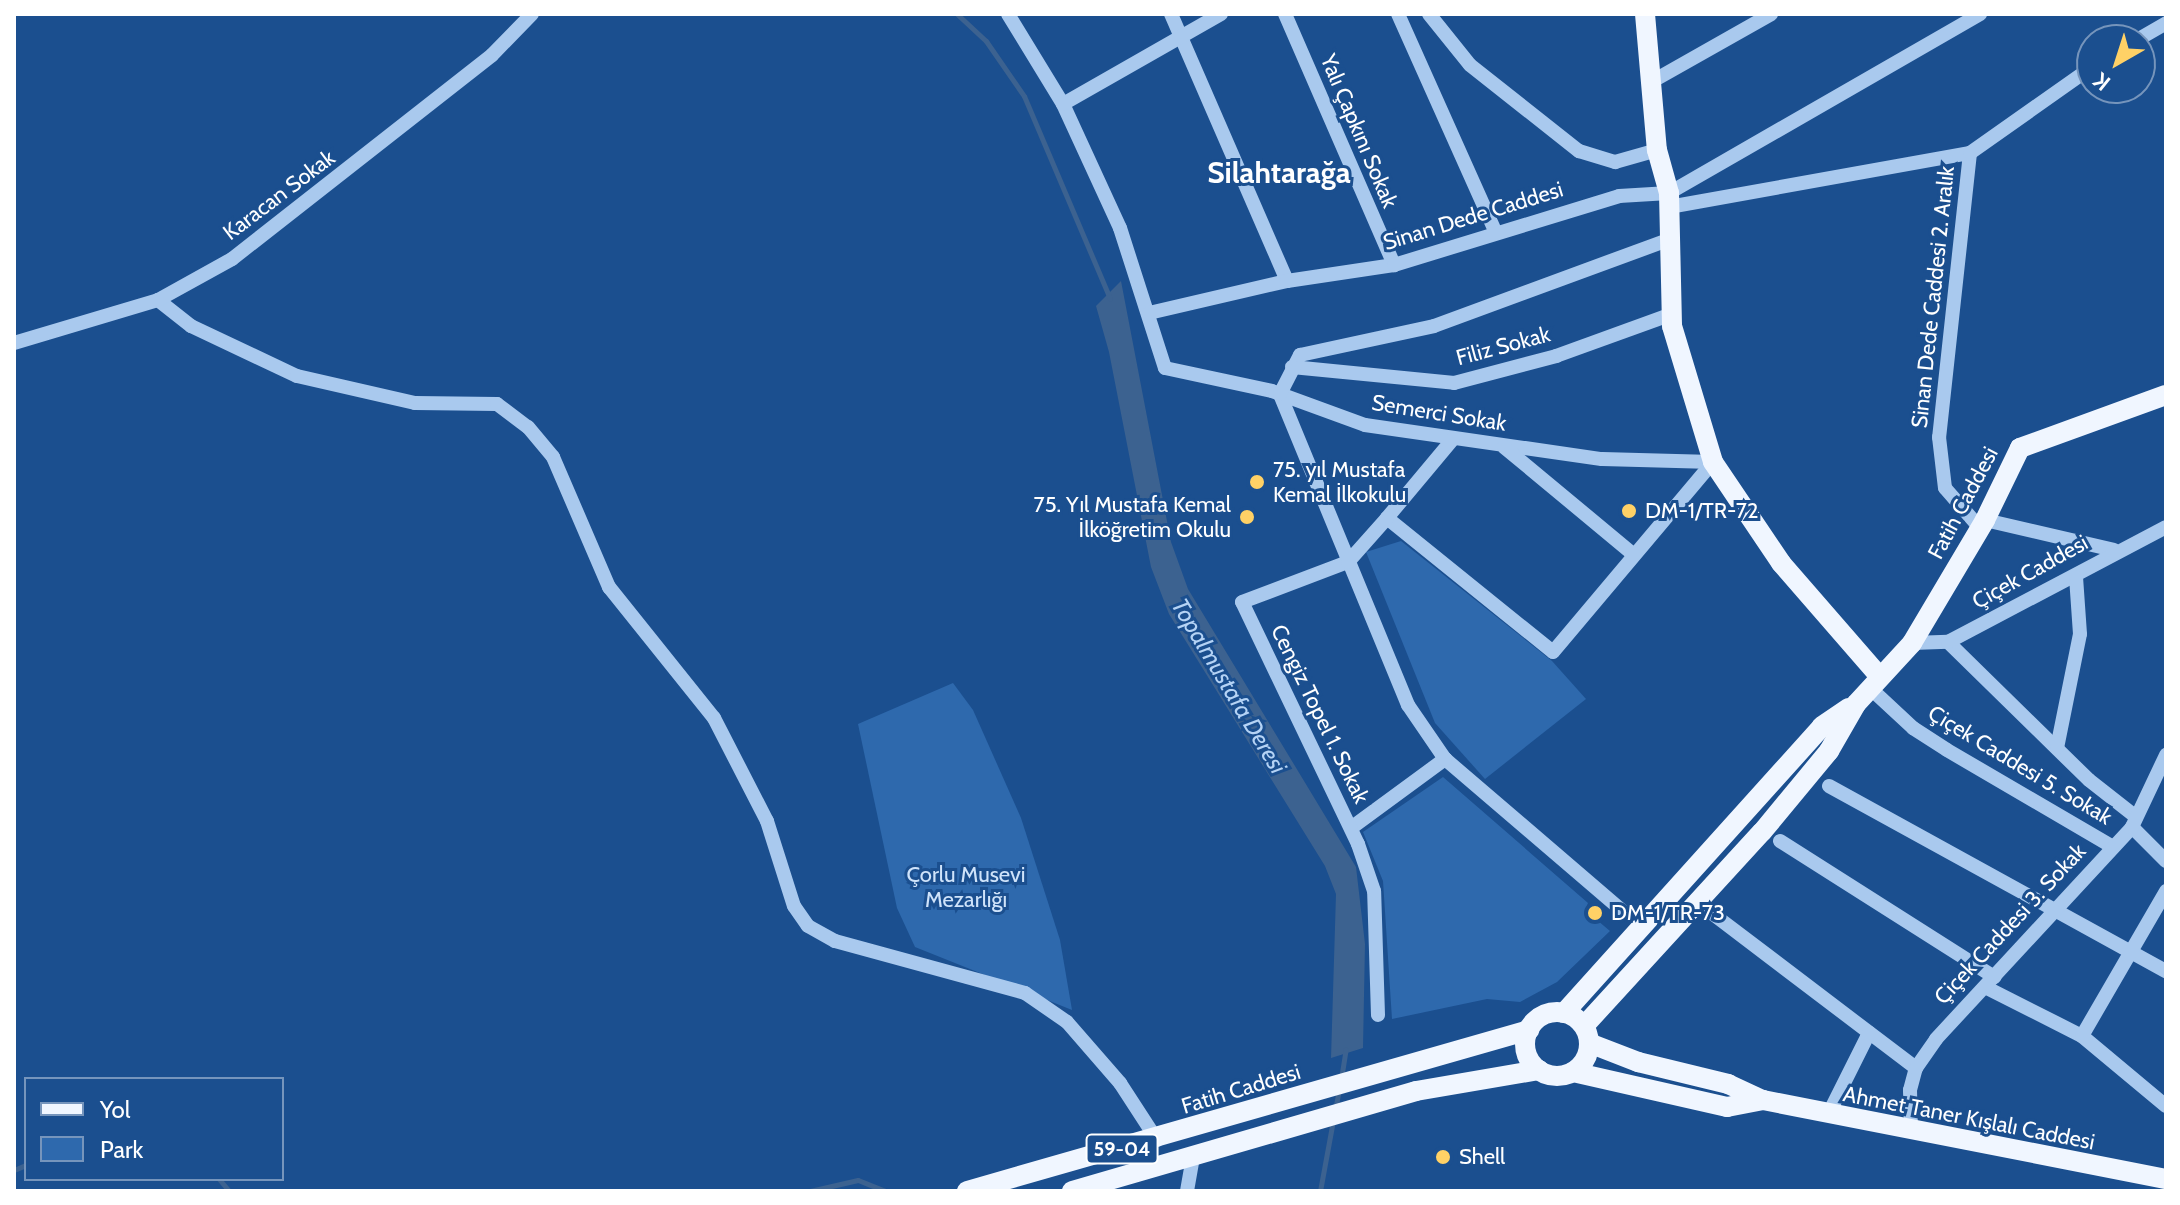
<!DOCTYPE html>
<meta charset="utf-8">
<style>
body{margin:0}
#map{position:relative;width:2180px;height:1205px;overflow:hidden;background:#1b4f8f;font-family:Cabin,sans-serif}
div>[style]{position:absolute}
.green>*{inset:0;background:#2e69ad}
.water>*{inset:0;background:#3c6290}
.stream>*{height:5px;margin:-2.5px;padding:0 2.5px;transform-origin:2.5px;border-radius:2.5px;background:#3c6290}
.minor>*{height:14px;margin:-7px;padding:0 7px;transform-origin:7px;border-radius:7px;background:#a9c9ee}
.major>*{height:20px;margin:-10px;padding:0 10px;transform-origin:10px;border-radius:10px;background:#f0f6ff}
.major>.ring{margin:-10px;padding:0;box-sizing:content-box;background:none;border:20px solid #f0f6ff;border-radius:50%}
.dots>*{width:22px;height:22px;translate:-50% -50%;box-sizing:border-box;border:4px solid #1b4f8f;border-radius:50%}
span{translate:-50% -50%;white-space:nowrap;text-align:center;line-height:1.15;-webkit-text-stroke:6px #1b4f8f;paint-order:stroke}
.shield-label span{padding:2px 6px;background:#1b4f8f;border:2px solid;border-radius:6px;-webkit-text-stroke-width:0}
.shield-label{font-size:20px;color:#fff;font-weight:700}
.street-label{font-size:22px;color:#fff}
.poi-label{font-size:22px;color:#fff}
.left{translate:0 -50%;text-align:left}
.right{translate:-100% -50%;text-align:right}
.park-label{font-size:22px;color:#cfe3fa}
.water-label{font-size:24px;color:#b5d3f5;font-style:italic}
.district-label{font-size:30px;color:#fff;font-weight:700}
.frame{position:absolute;inset:0;border:16px solid #fff;pointer-events:none}
.legend{position:absolute;left:24px;top:1077px;width:260px;height:104px;box-sizing:border-box;background:#1b4f8f;border:2px solid #7695bc;margin:0;padding:10px 14px;list-style:none;font-size:24px;color:#fff}
.legend li{display:flex;align-items:center;gap:16px;height:40px}
.legend b{width:40px;border:2px solid #7695bc}
.north{position:absolute;left:2076px;top:24px;width:80px;height:80px;box-sizing:border-box;background:#1b4f8f;border:2px solid #7695bc;border-radius:50%;rotate:219deg;font-size:22px;font-weight:700;line-height:32px;text-align:center;color:#fff}
.north::after{content:'';display:block;margin:auto;width:28px;height:36px;background:#ffd166;clip-path:polygon(50% 0,100% 100%,50% 72%,0 100%)}
</style>
<div id="map">
<div class="green">
<div style="clip-path:polygon(1401px 541px,1552px 661px,1586px 699px,1485px 779px,1435px 723px,1366px 552px)"></div>
<div style="clip-path:polygon(953px 683px,973px 710px,1021px 818px,1060px 940px,1072px 1010px,915px 947px,897px 908px,858px 724px)"></div>
<div style="clip-path:polygon(1443px 777px,1588px 903px,1585px 910px,1610px 931px,1557px 982px,1520px 1002px,1487px 999px,1392px 1019px,1383px 881px,1363px 832px)"></div>
</div>
<div class="water">
<div style="clip-path:polygon(1121px 281px,1171px 542px,1188px 589px,1356px 867px,1365px 944px,1363px 1048px,1331px 1058px,1336px 894px,1325px 866px,1169px 614px,1151px 567px,1109px 352px,1096px 306px)"></div>
</div>
<div class="stream">
<div style="left:957px;top:14px;width:40px;rotate:43deg"></div>
<div style="left:986px;top:41px;width:67px;rotate:55.4deg"></div>
<div style="left:1024px;top:96px;width:220px;rotate:67deg"></div>
<div style="left:1341px;top:1079px;width:30px;rotate:-81deg"></div>
<div style="left:1335px;top:1110px;width:21px;rotate:-79deg"></div>
<div style="left:14px;top:1170px;width:13px;rotate:-23deg"></div>
<div style="left:219px;top:1179px;width:16px;rotate:50deg"></div>
<div style="left:810px;top:1191px;width:49px;rotate:-12.9deg"></div>
<div style="left:858px;top:1180px;width:29px;rotate:22deg"></div>
<div style="left:1320px;top:1191px;width:72px;rotate:-79.6deg"></div>
</div>
<div class="minor">
<div style="left:1008px;top:14px;width:105px;rotate:58.6deg"></div>
<div style="left:1063px;top:104px;width:136px;rotate:65.3deg"></div>
<div style="left:1120px;top:228px;width:147px;rotate:72.2deg"></div>
<div style="left:1165px;top:368px;width:109px;rotate:12.1deg"></div>
<div style="left:1272px;top:391px;width:99px;rotate:20.1deg"></div>
<div style="left:1365px;top:425px;width:239px;rotate:8.2deg"></div>
<div style="left:1602px;top:459px;width:111px;rotate:1.5deg"></div>
<div style="left:1171px;top:14px;width:291px;rotate:66.5deg"></div>
<div style="left:1285px;top:14px;width:274px;rotate:66.5deg"></div>
<div style="left:1398px;top:14px;width:238px;rotate:65.9deg"></div>
<div style="left:1429px;top:14px;width:65px;rotate:51.2deg"></div>
<div style="left:1470px;top:65px;width:139px;rotate:38.3deg"></div>
<div style="left:1579px;top:151px;width:38px;rotate:17deg"></div>
<div style="left:1615px;top:162px;width:44px;rotate:-15.9deg"></div>
<div style="left:2137px;top:40px;width:34px;rotate:-30deg"></div>
<div style="left:1651px;top:82px;width:138px;rotate:-29.5deg"></div>
<div style="left:1063px;top:104px;width:182px;rotate:-29.7deg"></div>
<div style="left:1970px;top:153px;width:286px;rotate:96.2deg"></div>
<div style="left:1939px;top:437px;width:51px;rotate:83.3deg"></div>
<div style="left:1945px;top:488px;width:53px;rotate:48.8deg"></div>
<div style="left:1669px;top:207px;width:306px;rotate:-10.2deg"></div>
<div style="left:1970px;top:153px;width:149px;rotate:-35.2deg"></div>
<div style="left:158px;top:300px;width:42px;rotate:38.2deg"></div>
<div style="left:191px;top:326px;width:117px;rotate:25.3deg"></div>
<div style="left:297px;top:376px;width:121px;rotate:12.9deg"></div>
<div style="left:415px;top:403px;width:82px;rotate:0.7deg"></div>
<div style="left:497px;top:404px;width:39px;rotate:37deg"></div>
<div style="left:528px;top:427px;width:39px;rotate:50deg"></div>
<div style="left:553px;top:457px;width:142px;rotate:66.7deg"></div>
<div style="left:609px;top:587px;width:168px;rotate:51.3deg"></div>
<div style="left:714px;top:718px;width:116px;rotate:62.8deg"></div>
<div style="left:767px;top:821px;width:89px;rotate:72.4deg"></div>
<div style="left:794px;top:906px;width:24px;rotate:55deg"></div>
<div style="left:808px;top:926px;width:31px;rotate:29deg"></div>
<div style="left:835px;top:941px;width:197px;rotate:15.3deg"></div>
<div style="left:1025px;top:993px;width:51px;rotate:34.6deg"></div>
<div style="left:1067px;top:1022px;width:81px;rotate:49deg"></div>
<div style="left:1120px;top:1083px;width:68px;rotate:57deg"></div>
<div style="left:1149px;top:313px;width:142px;rotate:-13.1deg"></div>
<div style="left:1287px;top:281px;width:108px;rotate:-8.5deg"></div>
<div style="left:1394px;top:265px;width:235px;rotate:-17deg"></div>
<div style="left:1619px;top:196px;width:50px;rotate:-3.4deg"></div>
<div style="left:1669px;top:193px;width:359px;rotate:-29.9deg"></div>
<div style="left:14px;top:343px;width:150px;rotate:-16.6deg"></div>
<div style="left:158px;top:300px;width:85px;rotate:-29deg"></div>
<div style="left:232px;top:259px;width:330px;rotate:-38.1deg"></div>
<div style="left:492px;top:55px;width:57px;rotate:-45.7deg"></div>
<div style="left:1292px;top:367px;width:163px;rotate:5.6deg"></div>
<div style="left:1454px;top:383px;width:106px;rotate:-14.8deg"></div>
<div style="left:1556px;top:356px;width:123px;rotate:-19.9deg"></div>
<div style="left:1453px;top:439px;width:103px;rotate:129.9deg"></div>
<div style="left:1387px;top:518px;width:213px;rotate:38.9deg"></div>
<div style="left:1553px;top:652px;width:248px;rotate:-49.9deg"></div>
<div style="left:1504px;top:447px;width:168px;rotate:39.7deg"></div>
<div style="left:1985px;top:520px;width:132px;rotate:13.1deg"></div>
<div style="left:1948px;top:642px;width:197px;rotate:44.4deg"></div>
<div style="left:2089px;top:780px;width:60px;rotate:38.2deg"></div>
<div style="left:1912px;top:643px;width:36px;rotate:-2deg"></div>
<div style="left:1948px;top:642px;width:246px;rotate:-27.8deg"></div>
<div style="left:1870px;top:688px;width:59px;rotate:42.9deg"></div>
<div style="left:1913px;top:728px;width:40px;rotate:32.9deg"></div>
<div style="left:1947px;top:750px;width:192px;rotate:30.3deg"></div>
<div style="left:2057px;top:748px;width:116px;rotate:-78.6deg"></div>
<div style="left:2080px;top:634px;width:57px;rotate:-94deg"></div>
<div style="left:1829px;top:786px;width:384px;rotate:28.8deg"></div>
<div style="left:2132px;top:827px;width:48px;rotate:45deg"></div>
<div style="left:1351px;top:828px;width:117px;rotate:-36.3deg"></div>
<div style="left:1780px;top:841px;width:254px;rotate:32.4deg"></div>
<div style="left:1709px;top:911px;width:260px;rotate:37.2deg"></div>
<div style="left:1626px;top:914px;width:238px;rotate:-139.4deg"></div>
<div style="left:1445px;top:759px;width:65px;rotate:-124.4deg"></div>
<div style="left:1408px;top:705px;width:336px;rotate:-112.4deg"></div>
<div style="left:1280px;top:394px;width:44px;rotate:-62.9deg"></div>
<div style="left:1300px;top:355px;width:137px;rotate:-12.2deg"></div>
<div style="left:1434px;top:326px;width:252px;rotate:-20.2deg"></div>
<div style="left:1985px;top:987px;width:109px;rotate:26.8deg"></div>
<div style="left:2082px;top:1036px;width:109px;rotate:39.8deg"></div>
<div style="left:1378px;top:1015px;width:124px;rotate:-91.8deg"></div>
<div style="left:1374px;top:891px;width:50px;rotate:-108.8deg"></div>
<div style="left:1358px;top:844px;width:268px;rotate:-115.6deg"></div>
<div style="left:1242px;top:602px;width:113px;rotate:-20.7deg"></div>
<div style="left:1348px;top:562px;width:59px;rotate:-48.4deg"></div>
<div style="left:2082px;top:1036px;width:168px;rotate:-59.9deg"></div>
<div style="left:1828px;top:1115px;width:92px;rotate:-63.4deg"></div>
<div style="left:1911px;top:1131px;width:41px;rotate:-91.4deg"></div>
<div style="left:1910px;top:1090px;width:23px;rotate:-75deg"></div>
<div style="left:1916px;top:1068px;width:35px;rotate:-55deg"></div>
<div style="left:1936px;top:1039px;width:289px;rotate:-47.2deg"></div>
<div style="left:2132px;top:827px;width:80px;rotate:-64.7deg"></div>
<div style="left:1187px;top:1191px;width:36px;rotate:-80deg"></div>
</div>
<div class="major">
<div style="left:1645px;top:14px;width:137px;rotate:85deg"></div>
<div style="left:1657px;top:150px;width:45px;rotate:74.4deg"></div>
<div style="left:1669px;top:193px;width:133px;rotate:88.7deg"></div>
<div style="left:1672px;top:326px;width:142px;rotate:73.2deg"></div>
<div style="left:1713px;top:462px;width:122px;rotate:56deg"></div>
<div style="left:1781px;top:563px;width:151px;rotate:49deg"></div>
<div class="ring" style="left:1525px;top:1012px;width:44px;height:44px"></div>
<div style="left:1564px;top:1013px;width:386px;rotate:-48deg"></div>
<div style="left:1822px;top:726px;width:32px;rotate:-34deg"></div>
<div style="left:1584px;top:1026px;width:263px;rotate:-47.5deg"></div>
<div style="left:1762px;top:832px;width:105px;rotate:-50.4deg"></div>
<div style="left:1829px;top:751px;width:54px;rotate:-60.1deg"></div>
<div style="left:1856px;top:704px;width:83px;rotate:-47.4deg"></div>
<div style="left:1912px;top:643px;width:143px;rotate:-59.3deg"></div>
<div style="left:1985px;top:520px;width:80px;rotate:-64.1deg"></div>
<div style="left:2020px;top:448px;width:155px;rotate:-20deg"></div>
<div style="left:1589px;top:1043px;width:53px;rotate:21.2deg"></div>
<div style="left:1638px;top:1062px;width:93px;rotate:13.7deg"></div>
<div style="left:1728px;top:1084px;width:38px;rotate:25deg"></div>
<div style="left:1763px;top:1100px;width:411px;rotate:11.1deg"></div>
<div style="left:1573px;top:1072px;width:158px;rotate:12.8deg"></div>
<div style="left:1727px;top:1107px;width:37px;rotate:-11deg"></div>
<div style="left:967px;top:1191px;width:585px;rotate:-15.99deg"></div>
<div style="left:1072px;top:1191px;width:358px;rotate:-16.2deg"></div>
<div style="left:1416px;top:1091px;width:125px;rotate:-9.7deg"></div>
</div>
<div class="dots">
<div style="left:1257px;top:482px;background:#ffd166"></div>
<div style="left:1629px;top:511px;background:#ffd166"></div>
<div style="left:1247px;top:517px;background:#ffd166"></div>
<div style="left:1595px;top:913px;background:#ffd166"></div>
<div style="left:1443px;top:1157px;background:#ffd166"></div>
</div>
<div class="shield-label">
<span style="left:1122px;top:1149px">59-04</span>
</div>
<div class="street-label">
<span style="left:1359px;top:131px;rotate:67deg">Yalı Çapkını Sokak</span>
<span style="left:279px;top:195px;rotate:-37deg">Karacan Sokak</span>
<span style="left:1473px;top:216px;rotate:-17deg">Sinan Dede Caddesi</span>
<span style="left:1933px;top:297px;rotate:-84deg">Sinan Dede Caddesi 2. Aralık</span>
<span style="left:1503px;top:346px;rotate:-15deg">Filiz Sokak</span>
<span style="left:1439px;top:413px;rotate:9deg">Semerci Sokak</span>
<span style="left:1963px;top:503px;rotate:-62deg">Fatih Caddesi</span>
<span style="left:2030px;top:572px;rotate:-29deg">Çiçek Caddesi</span>
<span style="left:1320px;top:714px;rotate:64deg">Cengiz Topel 1. Sokak</span>
<span style="left:2020px;top:765px;rotate:31deg">Çiçek Caddesi 5. Sokak</span>
<span style="left:2010px;top:924px;rotate:-47deg">Çiçek Caddesi 3. Sokak</span>
<span style="left:1241px;top:1089px;rotate:-17deg">Fatih Caddesi</span>
<span style="left:1969px;top:1118px;rotate:11deg">Ahmet Taner Kışlalı Caddesi</span>
</div>
<div class="poi-label">
<span class="left" style="left:1273px;top:482px">75. yıl Mustafa<br>Kemal İlkokulu</span>
<span class="right" style="left:1231px;top:517px">75. Yıl Mustafa Kemal<br>İlköğretim Okulu</span>
<span class="left" style="left:1645px;top:511px">DM-1/TR-72</span>
<span class="left" style="left:1611px;top:913px">DM-1/TR-73</span>
<span class="left" style="left:1459px;top:1157px">Shell</span>
</div>
<div class="park-label">
<span style="left:966px;top:887px">Çorlu Musevi<br>Mezarlığı</span>
</div>
<div class="water-label">
<span style="left:1229px;top:686px;rotate:59deg">Topalmustafa Deresi</span>
</div>
<div class="district-label">
<span style="left:1279px;top:173px">Silahtarağa</span>
</div>
<div class="frame"></div>
<ul class="legend">
<li><b style="height:10px;background:#f0f6ff"></b>Yol</li>
<li><b style="height:22px;background:#2e69ad"></b>Park</li>
</ul>
<div class="north">K</div>
</div>
